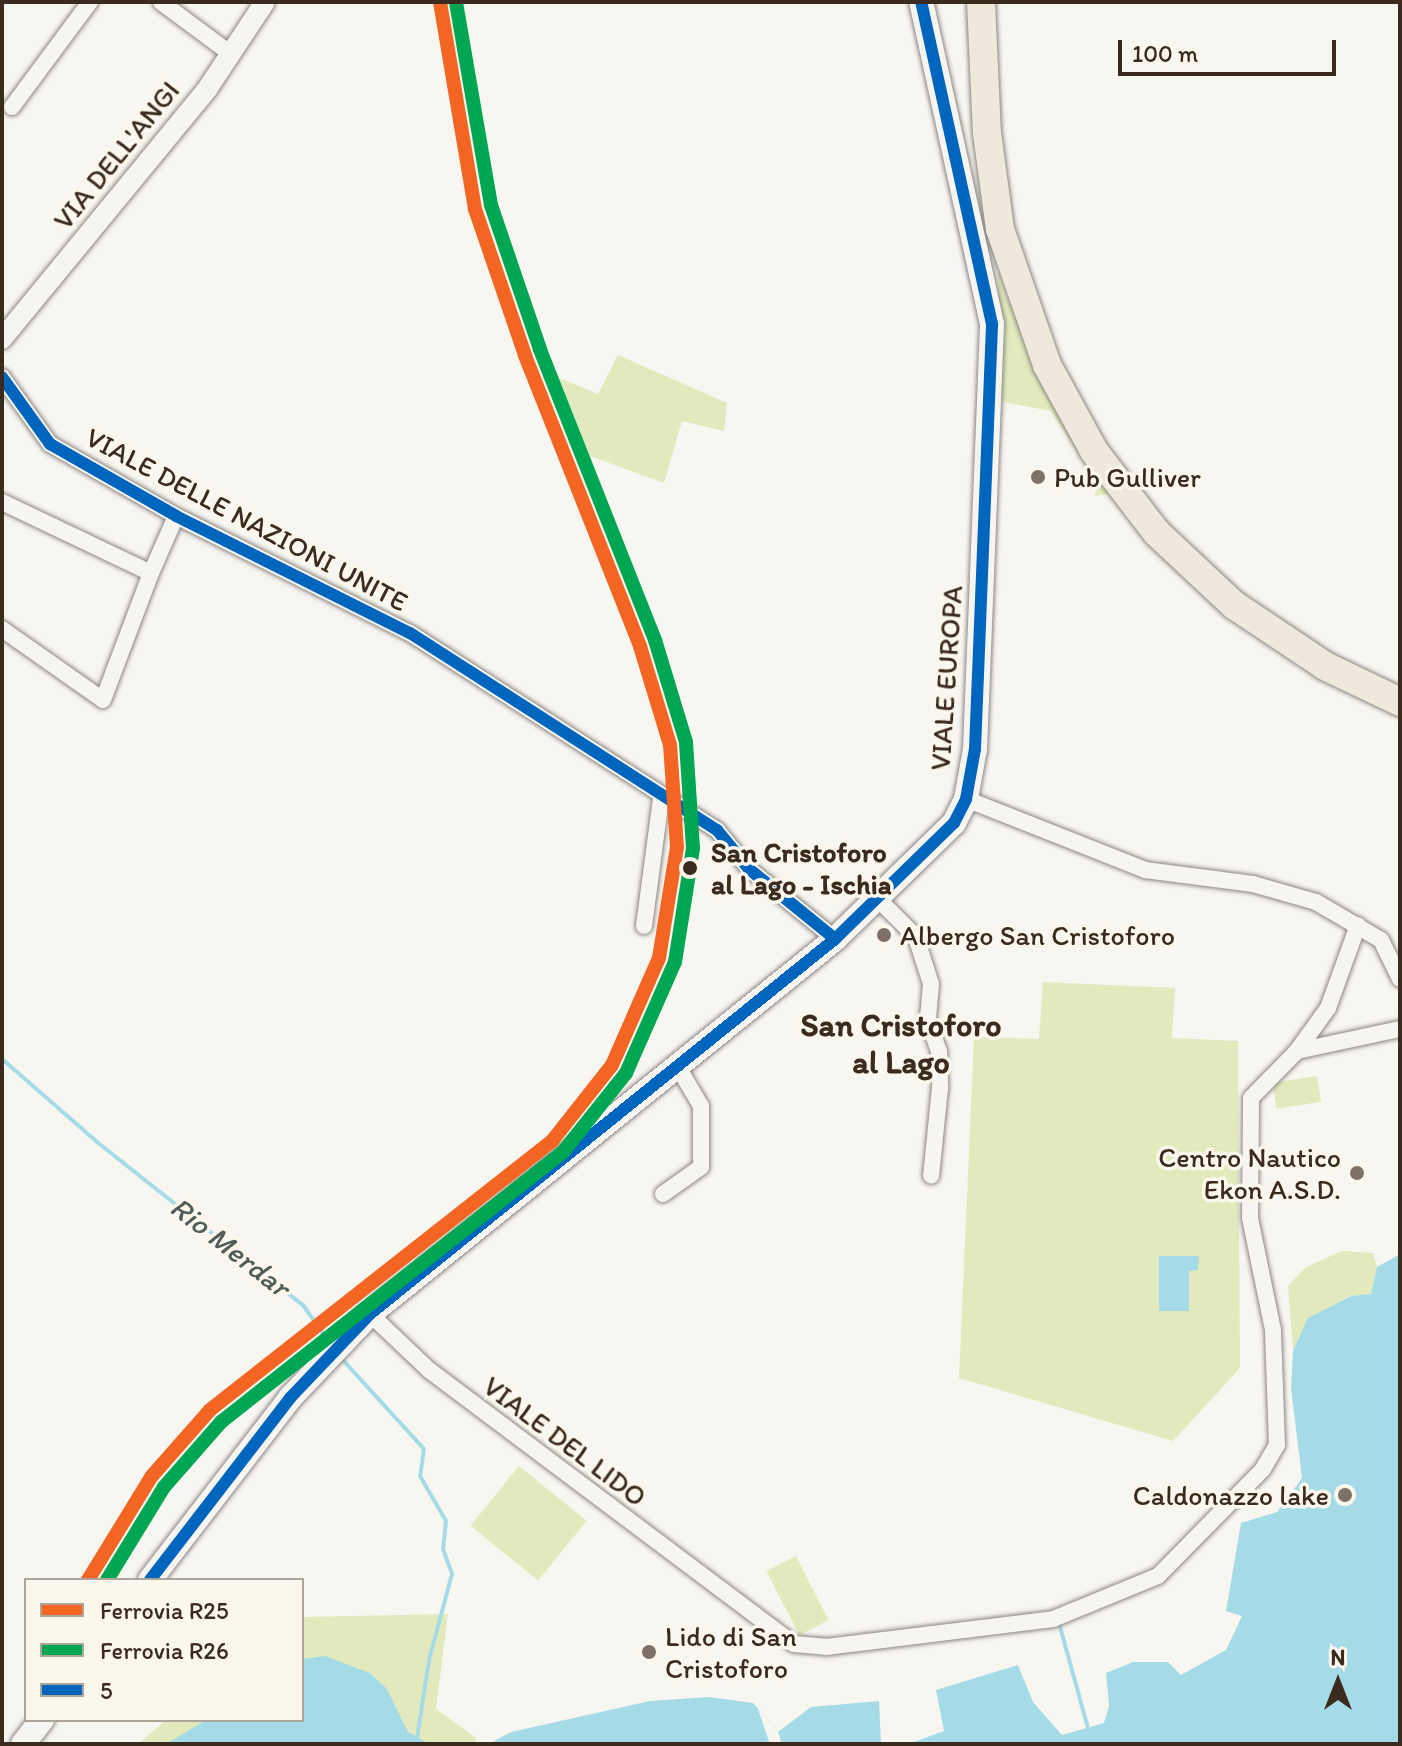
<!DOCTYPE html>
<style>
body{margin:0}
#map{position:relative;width:1402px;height:1746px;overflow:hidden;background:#f8f6f0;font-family:Itim,sans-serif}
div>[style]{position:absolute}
.green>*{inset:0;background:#e2eabd;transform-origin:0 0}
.water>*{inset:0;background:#a5dbe6}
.pier>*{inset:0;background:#f8f6f0}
.stream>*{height:4px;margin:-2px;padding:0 2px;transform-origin:2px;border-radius:2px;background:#a5dbe6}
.roads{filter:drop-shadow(0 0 2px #8b8781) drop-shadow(0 0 2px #8b8781)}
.minor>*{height:16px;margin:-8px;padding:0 8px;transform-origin:8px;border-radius:8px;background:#f6f5f1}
.tertiary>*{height:20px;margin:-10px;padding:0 10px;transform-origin:10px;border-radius:10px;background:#f6f5f1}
.secondary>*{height:24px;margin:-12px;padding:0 12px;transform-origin:12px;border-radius:12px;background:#f6f5f1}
.trunk>*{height:28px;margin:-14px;padding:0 14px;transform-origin:14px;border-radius:14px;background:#eee8dd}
.bus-1>*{height:12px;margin:-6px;padding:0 6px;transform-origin:6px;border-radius:6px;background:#0065bd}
.rail-1>*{height:14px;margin:-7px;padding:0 7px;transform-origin:7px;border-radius:7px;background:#f26522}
.rail-2>*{height:14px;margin:-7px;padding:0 7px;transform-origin:7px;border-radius:7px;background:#00a651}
.dots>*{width:22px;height:22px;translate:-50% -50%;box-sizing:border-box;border:4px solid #fbf7ec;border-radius:50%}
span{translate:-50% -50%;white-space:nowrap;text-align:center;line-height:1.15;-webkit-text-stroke:7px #fbf7ec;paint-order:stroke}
.street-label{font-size:28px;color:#3b2a1e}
.poi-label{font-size:28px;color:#3b2a1e}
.left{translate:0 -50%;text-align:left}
.right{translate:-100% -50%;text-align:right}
.stop-label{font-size:28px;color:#3b2a1e;font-weight:700}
.water-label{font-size:30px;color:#505c58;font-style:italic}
.quarter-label{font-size:32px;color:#3b2a1e;font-weight:700}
.frame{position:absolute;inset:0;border:4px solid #3b2a1e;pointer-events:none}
.legend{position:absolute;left:24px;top:1578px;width:280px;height:144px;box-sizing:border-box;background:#fbf7ec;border:2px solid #aea59a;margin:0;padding:10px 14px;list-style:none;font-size:24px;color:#3b2a1e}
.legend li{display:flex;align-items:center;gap:16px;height:40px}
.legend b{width:40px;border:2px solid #aea59a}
.north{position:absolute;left:1298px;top:1642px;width:80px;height:80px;-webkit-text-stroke:6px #fbf7ec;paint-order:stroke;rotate:0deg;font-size:22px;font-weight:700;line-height:32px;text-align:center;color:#3b2a1e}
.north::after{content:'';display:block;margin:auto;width:28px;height:36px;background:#3b2a1e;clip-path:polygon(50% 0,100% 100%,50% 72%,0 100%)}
.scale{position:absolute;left:1118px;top:40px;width:218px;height:36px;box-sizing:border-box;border:4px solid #3b2a1e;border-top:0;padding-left:10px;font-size:24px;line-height:28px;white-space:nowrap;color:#3b2a1e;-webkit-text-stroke:6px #fbf7ec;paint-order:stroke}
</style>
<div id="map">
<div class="green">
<div style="clip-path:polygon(998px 271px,1031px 360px,1110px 494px,1094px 496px,1098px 485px,1051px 411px,999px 401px)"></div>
<div style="clip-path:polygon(618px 355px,727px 403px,724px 431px,682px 421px,664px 483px,590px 456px,559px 378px,598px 394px)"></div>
<div style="clip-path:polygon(1043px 982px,1175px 988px,1172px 1038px,1238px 1041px,1240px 1368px,1173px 1441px,959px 1378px,974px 1037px,1039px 1039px)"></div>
<div style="left:1317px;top:1076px;width:26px;height:45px;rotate:81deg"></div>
<div style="clip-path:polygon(1342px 1251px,1373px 1253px,1377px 1267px,1371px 1294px,1350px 1296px,1309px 1318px,1293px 1351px,1288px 1286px,1306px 1267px)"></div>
<div style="left:519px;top:1466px;width:87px;height:77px;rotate:39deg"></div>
<div style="left:796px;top:1556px;width:72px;height:33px;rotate:63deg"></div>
<div style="clip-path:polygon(448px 1614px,436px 1709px,476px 1738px,475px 1744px,138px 1744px,166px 1720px,302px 1720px,302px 1617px)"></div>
</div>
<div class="water">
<div style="clip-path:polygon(1400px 1254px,1400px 1744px,908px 1744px,944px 1731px,936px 1690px,1018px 1665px,1033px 1702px,1062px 1735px,1104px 1723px,1109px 1706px,1106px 1673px,1133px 1662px,1168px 1662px,1181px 1675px,1226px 1650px,1242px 1616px,1226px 1611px,1241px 1523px,1277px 1512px,1302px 1478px,1291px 1388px,1293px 1351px,1308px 1318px,1351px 1296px,1371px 1294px,1377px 1267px)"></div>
<div style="clip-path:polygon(1159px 1256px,1199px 1256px,1198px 1270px,1189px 1271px,1189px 1311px,1159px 1311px)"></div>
<div style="clip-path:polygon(325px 1656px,370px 1673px,387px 1689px,408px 1732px,430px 1744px,166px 1744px,206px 1720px,302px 1720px,302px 1659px)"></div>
<div style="clip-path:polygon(709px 1697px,753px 1703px,778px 1732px,811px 1707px,879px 1701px,881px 1744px,489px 1744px,511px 1732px,650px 1701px)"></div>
</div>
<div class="pier">
<div style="clip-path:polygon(758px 1709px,778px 1732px,782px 1744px,770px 1744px)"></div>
</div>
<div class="stream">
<div style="left:2px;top:1059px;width:126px;rotate:41.1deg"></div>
<div style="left:97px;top:1142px;width:263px;rotate:38.4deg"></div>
<div style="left:303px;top:1305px;width:49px;rotate:55deg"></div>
<div style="left:341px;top:1358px;width:123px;rotate:47.6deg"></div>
<div style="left:424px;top:1449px;width:27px;rotate:98deg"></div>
<div style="left:420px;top:1476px;width:52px;rotate:60deg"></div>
<div style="left:446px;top:1521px;width:28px;rotate:96deg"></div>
<div style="left:443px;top:1549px;width:27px;rotate:70deg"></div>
<div style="left:452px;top:1574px;width:89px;rotate:105deg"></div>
<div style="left:429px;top:1660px;width:79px;rotate:98.7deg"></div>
<div style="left:1059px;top:1623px;width:109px;rotate:74.6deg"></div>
</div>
<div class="roads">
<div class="minor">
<div style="left:161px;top:2px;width:87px;rotate:36.6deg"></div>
<div style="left:12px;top:107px;width:131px;rotate:-53.4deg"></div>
<div style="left:2px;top:377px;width:82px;rotate:54.4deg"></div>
<div style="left:50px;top:444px;width:145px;rotate:29.7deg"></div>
<div style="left:176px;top:516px;width:262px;rotate:26.6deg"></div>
<div style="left:410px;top:633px;width:365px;rotate:32.7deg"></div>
<div style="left:717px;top:830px;width:50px;rotate:50.6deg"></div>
<div style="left:749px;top:869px;width:111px;rotate:39.1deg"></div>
<div style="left:2px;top:502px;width:165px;rotate:25.5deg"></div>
<div style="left:151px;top:573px;width:62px;rotate:-66.3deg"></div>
<div style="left:2px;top:629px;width:123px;rotate:35.1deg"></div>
<div style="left:103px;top:700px;width:136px;rotate:-69.3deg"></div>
<div style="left:966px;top:799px;width:193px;rotate:21.6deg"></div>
<div style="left:1145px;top:870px;width:109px;rotate:7.4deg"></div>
<div style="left:1253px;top:884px;width:66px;rotate:15.9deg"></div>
<div style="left:1316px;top:902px;width:75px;rotate:30.3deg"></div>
<div style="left:1381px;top:940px;width:43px;rotate:64deg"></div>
<div style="left:879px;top:900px;width:52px;rotate:45deg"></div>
<div style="left:916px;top:937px;width:49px;rotate:72.3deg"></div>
<div style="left:931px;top:984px;width:37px;rotate:95deg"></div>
<div style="left:928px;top:1021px;width:33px;rotate:70deg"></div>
<div style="left:939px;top:1052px;width:36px;rotate:88deg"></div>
<div style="left:940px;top:1088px;width:88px;rotate:95.8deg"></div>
<div style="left:644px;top:926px;width:129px;rotate:-82.4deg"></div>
<div style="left:1297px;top:1051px;width:105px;rotate:-12.1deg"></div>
<div style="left:663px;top:1194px;width:47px;rotate:-35.4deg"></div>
<div style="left:701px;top:1167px;width:61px;rotate:-90deg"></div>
<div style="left:701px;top:1106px;width:45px;rotate:-120.5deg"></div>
<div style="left:370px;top:1314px;width:81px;rotate:43.5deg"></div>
<div style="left:429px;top:1370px;width:456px;rotate:36.9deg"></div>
<div style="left:794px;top:1644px;width:32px;rotate:5deg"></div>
<div style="left:826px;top:1647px;width:229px;rotate:-7deg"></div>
<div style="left:1053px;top:1619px;width:113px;rotate:-22.3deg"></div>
<div style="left:1158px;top:1576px;width:150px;rotate:-45.5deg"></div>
<div style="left:1263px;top:1469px;width:28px;rotate:-60deg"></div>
<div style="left:1277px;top:1445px;width:115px;rotate:-92deg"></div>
<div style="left:1273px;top:1330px;width:114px;rotate:-101.6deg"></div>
<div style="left:1250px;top:1218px;width:120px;rotate:-89.5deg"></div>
<div style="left:1251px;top:1098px;width:66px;rotate:-45.6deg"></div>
<div style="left:1297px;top:1051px;width:53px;rotate:-54.2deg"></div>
<div style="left:1328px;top:1008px;width:88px;rotate:-70.1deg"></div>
</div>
<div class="tertiary">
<div style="left:2px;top:339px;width:325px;rotate:-50.6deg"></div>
<div style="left:208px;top:88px;width:103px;rotate:-56.5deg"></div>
</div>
<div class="secondary">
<div style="left:150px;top:1580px;width:230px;rotate:-52.4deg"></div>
<div style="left:290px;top:1398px;width:116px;rotate:-46.4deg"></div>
<div style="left:370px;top:1314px;width:597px;rotate:-38.88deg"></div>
<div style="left:835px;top:939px;width:166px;rotate:-44.3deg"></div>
<div style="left:954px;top:823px;width:27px;rotate:-63deg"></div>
<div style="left:966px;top:799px;width:51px;rotate:-79.8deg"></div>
<div style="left:975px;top:749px;width:425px;rotate:-87.7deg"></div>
<div style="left:992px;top:324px;width:330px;rotate:-102.4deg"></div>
<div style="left:23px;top:1744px;width:31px;rotate:-52deg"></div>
</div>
<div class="trunk">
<div style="left:981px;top:2px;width:131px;rotate:87.4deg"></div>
<div style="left:987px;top:133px;width:97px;rotate:82.3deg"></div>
<div style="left:1000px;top:229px;width:144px;rotate:70.9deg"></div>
<div style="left:1047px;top:365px;width:98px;rotate:61.3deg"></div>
<div style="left:1094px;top:451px;width:103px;rotate:52.5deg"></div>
<div style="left:1157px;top:533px;width:105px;rotate:43.1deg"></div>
<div style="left:1234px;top:605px;width:110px;rotate:33.8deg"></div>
<div style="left:1325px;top:666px;width:83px;rotate:25.6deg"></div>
</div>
</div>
<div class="bus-1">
<div style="left:2px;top:377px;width:82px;rotate:54.4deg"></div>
<div style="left:50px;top:444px;width:145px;rotate:29.7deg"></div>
<div style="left:176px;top:516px;width:262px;rotate:26.6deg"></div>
<div style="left:410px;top:633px;width:365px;rotate:32.7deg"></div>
<div style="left:717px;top:830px;width:50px;rotate:50.6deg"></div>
<div style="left:749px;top:869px;width:111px;rotate:39.1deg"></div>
<div style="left:150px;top:1580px;width:230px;rotate:-52.4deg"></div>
<div style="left:290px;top:1398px;width:116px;rotate:-46.4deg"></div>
<div style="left:370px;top:1314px;width:597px;rotate:-38.88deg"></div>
<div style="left:835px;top:939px;width:166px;rotate:-44.3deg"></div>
<div style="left:954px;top:823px;width:27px;rotate:-63deg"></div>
<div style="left:966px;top:799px;width:51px;rotate:-79.8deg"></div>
<div style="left:975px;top:749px;width:425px;rotate:-87.7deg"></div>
<div style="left:992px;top:324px;width:330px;rotate:-102.4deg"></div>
</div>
<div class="rail-1">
<div style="left:88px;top:1580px;width:121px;rotate:-58.5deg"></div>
<div style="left:151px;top:1477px;width:89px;rotate:-48.6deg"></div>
<div style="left:210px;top:1410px;width:435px;rotate:-38.2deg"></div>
<div style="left:552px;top:1141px;width:97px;rotate:-51.7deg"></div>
<div style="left:612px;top:1065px;width:117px;rotate:-66.3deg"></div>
<div style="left:659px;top:958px;width:112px;rotate:-80.8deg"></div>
<div style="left:677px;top:847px;width:102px;rotate:-93.9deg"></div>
<div style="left:670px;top:745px;width:103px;rotate:-106.9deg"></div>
<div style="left:640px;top:646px;width:313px;rotate:-111.6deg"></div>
<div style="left:525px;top:355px;width:154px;rotate:-108.9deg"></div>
<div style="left:475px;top:209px;width:210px;rotate:-99.6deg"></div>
</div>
<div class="rail-2">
<div style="left:107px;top:1580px;width:109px;rotate:-58.5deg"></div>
<div style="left:164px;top:1487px;width:86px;rotate:-48.8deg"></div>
<div style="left:221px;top:1422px;width:436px;rotate:-38.3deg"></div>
<div style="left:563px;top:1152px;width:101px;rotate:-51.4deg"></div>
<div style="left:626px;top:1073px;width:121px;rotate:-66.2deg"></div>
<div style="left:675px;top:962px;width:115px;rotate:-81deg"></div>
<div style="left:693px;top:848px;width:106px;rotate:-93.8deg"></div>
<div style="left:686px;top:742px;width:107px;rotate:-106.9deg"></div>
<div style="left:655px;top:640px;width:313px;rotate:-111.6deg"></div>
<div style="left:540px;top:349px;width:152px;rotate:-108.8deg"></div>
<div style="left:491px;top:205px;width:206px;rotate:-99.8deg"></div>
</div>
<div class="dots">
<div style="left:1038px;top:477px;background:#7d7168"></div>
<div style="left:690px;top:868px;background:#3b2a1e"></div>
<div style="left:884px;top:935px;background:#7d7168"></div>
<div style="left:1357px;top:1173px;background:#7d7168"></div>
<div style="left:1345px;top:1495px;background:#7d7168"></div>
<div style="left:649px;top:1652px;background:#7d7168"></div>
</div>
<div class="street-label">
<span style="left:116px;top:155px;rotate:-51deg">VIA DELL'ANGI</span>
<span style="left:247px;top:519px;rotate:28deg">VIALE DELLE NAZIONI UNITE</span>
<span style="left:946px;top:678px;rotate:-86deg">VIALE EUROPA</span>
<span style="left:565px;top:1441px;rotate:37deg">VIALE DEL LIDO</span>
</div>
<div class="poi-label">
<span class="left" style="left:1054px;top:477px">Pub Gulliver</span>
<span class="left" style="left:900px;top:935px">Albergo San Cristoforo</span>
<span class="right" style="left:1341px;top:1173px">Centro Nautico<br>Ekon A.S.D.</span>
<span class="right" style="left:1329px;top:1495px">Caldonazzo lake</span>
<span class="left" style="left:665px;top:1652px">Lido di San<br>Cristoforo</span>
</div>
<div class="stop-label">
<span class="left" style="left:711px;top:868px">San Cristoforo<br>al Lago - Ischia</span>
</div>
<div class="water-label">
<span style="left:230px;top:1247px;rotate:38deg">Rio Merdar</span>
</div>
<div class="quarter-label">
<span style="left:901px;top:1044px">San Cristoforo<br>al Lago</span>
</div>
<div class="frame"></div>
<ul class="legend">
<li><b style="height:10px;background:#f26522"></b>Ferrovia R25</li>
<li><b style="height:10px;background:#00a651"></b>Ferrovia R26</li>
<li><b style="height:10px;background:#0065bd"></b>5</li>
</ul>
<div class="north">N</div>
<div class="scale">100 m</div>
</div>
